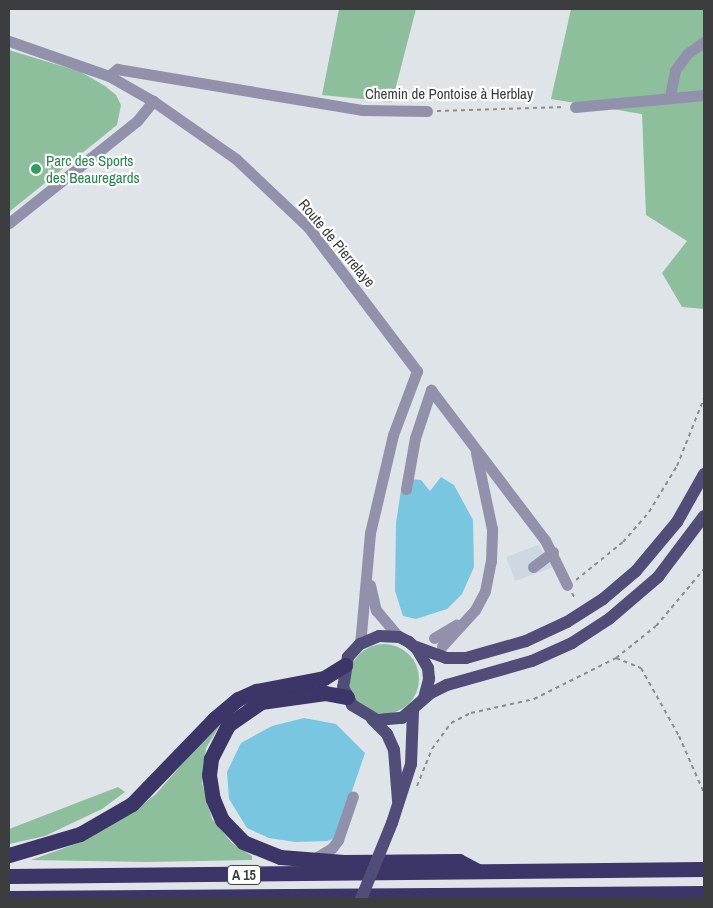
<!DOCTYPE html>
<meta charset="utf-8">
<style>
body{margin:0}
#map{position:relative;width:713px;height:908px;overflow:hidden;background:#dfe4e9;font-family:"Archivo Narrow",sans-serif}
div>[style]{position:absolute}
.built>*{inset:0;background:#ced8e3}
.green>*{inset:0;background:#8dbf9c}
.round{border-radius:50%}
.water>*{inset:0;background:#78c6e0}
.path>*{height:2px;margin-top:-1px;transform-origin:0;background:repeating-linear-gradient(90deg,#8a8e91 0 4px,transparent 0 8px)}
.minor>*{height:11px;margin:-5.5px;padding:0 5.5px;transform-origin:5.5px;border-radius:5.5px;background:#9291ab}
.major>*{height:12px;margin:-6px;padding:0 6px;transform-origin:6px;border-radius:6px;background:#514d79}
.highway>*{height:15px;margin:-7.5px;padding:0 7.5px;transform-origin:7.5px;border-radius:7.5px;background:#3c3567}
.major-bridge>*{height:12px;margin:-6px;padding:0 6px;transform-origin:6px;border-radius:6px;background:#514d79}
.dots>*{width:14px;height:14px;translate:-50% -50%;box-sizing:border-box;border:2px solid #fff;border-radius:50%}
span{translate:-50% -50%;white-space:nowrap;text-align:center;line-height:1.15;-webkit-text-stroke:4.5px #fff;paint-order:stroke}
.shield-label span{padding:1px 4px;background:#fff;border:1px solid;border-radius:4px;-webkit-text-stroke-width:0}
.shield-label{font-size:14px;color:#3b3d3f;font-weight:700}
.street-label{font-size:15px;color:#3b3d3f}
.leisure-label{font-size:15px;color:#27864d}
.left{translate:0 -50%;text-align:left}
.frame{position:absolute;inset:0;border:10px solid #3b3d3f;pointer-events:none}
</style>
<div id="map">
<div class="built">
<div style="clip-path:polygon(538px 545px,554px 567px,515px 581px,506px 557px)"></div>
</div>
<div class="green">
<div style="clip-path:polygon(339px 9px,416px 9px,392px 102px,322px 95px)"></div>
<div style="clip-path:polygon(571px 9px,704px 9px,704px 309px,682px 307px,662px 273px,687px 241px,646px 215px,642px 114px,551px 99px)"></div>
<div style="clip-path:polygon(9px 50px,81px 72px,105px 86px,116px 95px,121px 105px,117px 125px,9px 212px)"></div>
<div class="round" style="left:349px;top:644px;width:70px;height:70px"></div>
<div style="clip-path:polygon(237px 708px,222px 722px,206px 748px,202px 783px,212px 819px,232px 843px,252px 856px,252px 860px,147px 862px,31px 860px,81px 842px,137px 809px,156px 794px,211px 731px)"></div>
<div style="clip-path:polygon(118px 787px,125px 792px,102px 809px,45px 836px,9px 844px,9px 829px)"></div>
</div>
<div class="water">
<div style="clip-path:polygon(441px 477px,454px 485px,473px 520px,474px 567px,462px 594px,447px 609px,416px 619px,403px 616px,395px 591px,396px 523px,401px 490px,410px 479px,421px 480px,430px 491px)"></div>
<div style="clip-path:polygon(304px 718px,336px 724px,365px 753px,336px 838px,327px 841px,295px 842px,269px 838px,247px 828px,229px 799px,227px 772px,241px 743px,272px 726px)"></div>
</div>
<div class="path">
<div style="left:437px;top:111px;width:128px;rotate:-1.8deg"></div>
<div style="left:576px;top:580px;width:60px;rotate:-39deg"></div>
<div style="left:623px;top:542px;width:40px;rotate:-49deg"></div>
<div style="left:649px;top:512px;width:54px;rotate:-58.7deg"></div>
<div style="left:677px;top:466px;width:73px;rotate:-68.3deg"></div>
<div style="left:572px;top:593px;width:6px;rotate:59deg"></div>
<div style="left:616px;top:658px;width:27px;rotate:22deg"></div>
<div style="left:641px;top:668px;width:78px;rotate:60.8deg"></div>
<div style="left:679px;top:736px;width:62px;rotate:66.3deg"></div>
<div style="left:417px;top:786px;width:40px;rotate:-68deg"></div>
<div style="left:432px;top:749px;width:32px;rotate:-54deg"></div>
<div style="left:451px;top:723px;width:22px;rotate:-27deg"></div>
<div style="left:471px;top:713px;width:65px;rotate:-12.5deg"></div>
<div style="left:534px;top:699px;width:92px;rotate:-26.6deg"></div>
<div style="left:616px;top:658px;width:51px;rotate:-38.7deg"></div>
<div style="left:656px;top:626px;width:75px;rotate:-49.9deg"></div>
</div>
<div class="minor">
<div style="left:9px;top:41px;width:106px;rotate:19.3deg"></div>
<div style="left:109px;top:76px;width:51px;rotate:29.6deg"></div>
<div style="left:153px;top:101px;width:101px;rotate:34.9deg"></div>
<div style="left:236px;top:159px;width:99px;rotate:43.4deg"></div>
<div style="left:308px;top:227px;width:181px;rotate:52.9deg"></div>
<div style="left:417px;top:371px;width:68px;rotate:110.6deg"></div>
<div style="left:393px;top:435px;width:101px;rotate:103.2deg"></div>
<div style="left:370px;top:533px;width:111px;rotate:95.1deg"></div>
<div style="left:109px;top:76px;width:11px;rotate:-41deg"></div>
<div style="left:117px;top:69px;width:248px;rotate:9.5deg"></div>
<div style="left:362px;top:110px;width:65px;rotate:0.9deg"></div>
<div style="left:670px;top:96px;width:26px;rotate:-79deg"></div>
<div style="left:675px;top:70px;width:21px;rotate:-53deg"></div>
<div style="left:688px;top:53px;width:19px;rotate:-35deg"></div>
<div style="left:575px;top:107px;width:130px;rotate:-5.3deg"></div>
<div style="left:9px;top:223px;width:164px;rotate:-38.6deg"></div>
<div style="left:137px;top:121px;width:26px;rotate:-51deg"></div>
<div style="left:431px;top:390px;width:188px;rotate:52.8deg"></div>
<div style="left:545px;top:540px;width:50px;rotate:63.9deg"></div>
<div style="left:406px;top:489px;width:52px;rotate:-80deg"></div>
<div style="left:415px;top:438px;width:51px;rotate:-71.6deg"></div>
<div style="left:533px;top:567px;width:25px;rotate:-37deg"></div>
<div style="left:370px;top:585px;width:26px;rotate:77deg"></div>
<div style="left:376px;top:610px;width:35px;rotate:50deg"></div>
<div style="left:434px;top:638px;width:26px;rotate:-31deg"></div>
<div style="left:442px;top:646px;width:49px;rotate:-47.5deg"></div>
<div style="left:475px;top:610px;width:21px;rotate:-62deg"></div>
<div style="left:485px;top:591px;width:31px;rotate:-79deg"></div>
<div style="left:491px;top:561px;width:32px;rotate:-88deg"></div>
<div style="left:492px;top:529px;width:78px;rotate:-101.9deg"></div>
<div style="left:312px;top:860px;width:23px;rotate:-31deg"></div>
<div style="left:332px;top:848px;width:10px;rotate:-53deg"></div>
<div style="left:338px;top:840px;width:46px;rotate:-71.2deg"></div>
</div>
<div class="major">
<div style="left:416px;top:647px;width:32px;rotate:20deg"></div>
<div style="left:446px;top:658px;width:20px"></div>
<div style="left:466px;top:658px;width:62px;rotate:-15.8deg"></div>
<div style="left:526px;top:641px;width:45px;rotate:-24.9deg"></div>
<div style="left:567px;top:622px;width:43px;rotate:-32.6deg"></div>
<div style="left:603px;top:599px;width:43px;rotate:-40.3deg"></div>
<div style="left:636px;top:571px;width:64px;rotate:-50.1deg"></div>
<div style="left:677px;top:522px;width:55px;rotate:-60.6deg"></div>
<div style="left:424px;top:698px;width:20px;rotate:-75deg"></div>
<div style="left:429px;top:679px;width:11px;rotate:-95deg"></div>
<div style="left:428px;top:668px;width:22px;rotate:-120deg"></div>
<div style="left:417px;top:649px;width:11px;rotate:-139deg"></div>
<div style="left:409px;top:642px;width:11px;rotate:-153deg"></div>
<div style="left:399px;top:637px;width:20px;rotate:-177deg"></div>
<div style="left:379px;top:636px;width:21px;rotate:157deg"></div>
<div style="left:360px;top:644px;width:18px;rotate:133deg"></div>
<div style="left:348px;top:657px;width:30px;rotate:99deg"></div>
<div style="left:343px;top:687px;width:20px;rotate:63deg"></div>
<div style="left:352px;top:705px;width:29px;rotate:31deg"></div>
<div style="left:377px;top:720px;width:25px;rotate:-5deg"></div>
<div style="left:402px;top:718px;width:38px;rotate:-41deg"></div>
<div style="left:431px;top:693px;width:18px;rotate:-27deg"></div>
<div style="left:447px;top:685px;width:88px;rotate:-15.8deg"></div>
<div style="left:532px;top:661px;width:44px;rotate:-24.2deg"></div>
<div style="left:572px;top:643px;width:44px;rotate:-33deg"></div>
<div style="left:609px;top:619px;width:65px;rotate:-40.6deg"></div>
<div style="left:658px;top:577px;width:76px;rotate:-53deg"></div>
<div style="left:372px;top:719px;width:21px;rotate:45deg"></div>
<div style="left:387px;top:734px;width:17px;rotate:66deg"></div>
<div style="left:394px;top:750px;width:51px;rotate:85.5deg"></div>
<div style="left:392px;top:823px;width:62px;rotate:-72.1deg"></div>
<div style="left:411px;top:764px;width:52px;rotate:-87.8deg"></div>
</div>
<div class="highway">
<div style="left:347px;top:697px;width:22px;rotate:-170deg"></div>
<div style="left:325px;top:693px;width:65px;rotate:172deg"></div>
<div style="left:261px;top:702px;width:40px;rotate:145.1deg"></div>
<div style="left:228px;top:725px;width:38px;rotate:117deg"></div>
<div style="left:211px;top:759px;width:16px;rotate:97deg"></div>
<div style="left:209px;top:775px;width:24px;rotate:81deg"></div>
<div style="left:213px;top:799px;width:23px;rotate:67deg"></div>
<div style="left:222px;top:820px;width:30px;rotate:46deg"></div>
<div style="left:243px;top:842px;width:40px;rotate:22deg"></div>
<div style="left:280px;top:857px;width:64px;rotate:4.5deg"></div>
<div style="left:344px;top:862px;width:115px;rotate:-0.5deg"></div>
<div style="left:459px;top:861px;width:21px;rotate:28deg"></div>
<div style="left:9px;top:855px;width:74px;rotate:-16.5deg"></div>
<div style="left:80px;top:834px;width:60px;rotate:-30deg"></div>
<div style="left:132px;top:804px;width:118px;rotate:-46deg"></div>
<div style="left:214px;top:719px;width:31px;rotate:-40deg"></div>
<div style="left:238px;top:699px;width:20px;rotate:-24deg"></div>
<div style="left:256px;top:691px;width:69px;rotate:-10.8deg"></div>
<div style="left:324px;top:678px;width:25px;rotate:-32deg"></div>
<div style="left:9px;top:876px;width:695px;rotate:-0.58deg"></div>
<div style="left:9px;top:898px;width:695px;rotate:-0.41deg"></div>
</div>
<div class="major-bridge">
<div style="left:361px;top:899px;width:82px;rotate:-67.8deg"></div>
</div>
<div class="dots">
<div style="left:36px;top:169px;background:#2e9e5b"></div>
</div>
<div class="shield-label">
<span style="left:244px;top:875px">A 15</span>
</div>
<div class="street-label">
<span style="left:449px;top:94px">Chemin de Pontoise à Herblay</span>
<span style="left:337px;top:243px;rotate:50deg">Route de Pierrelaye</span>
</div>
<div class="leisure-label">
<span class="left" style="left:46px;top:169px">Parc des Sports<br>des Beauregards</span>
</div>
<div class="frame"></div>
</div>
